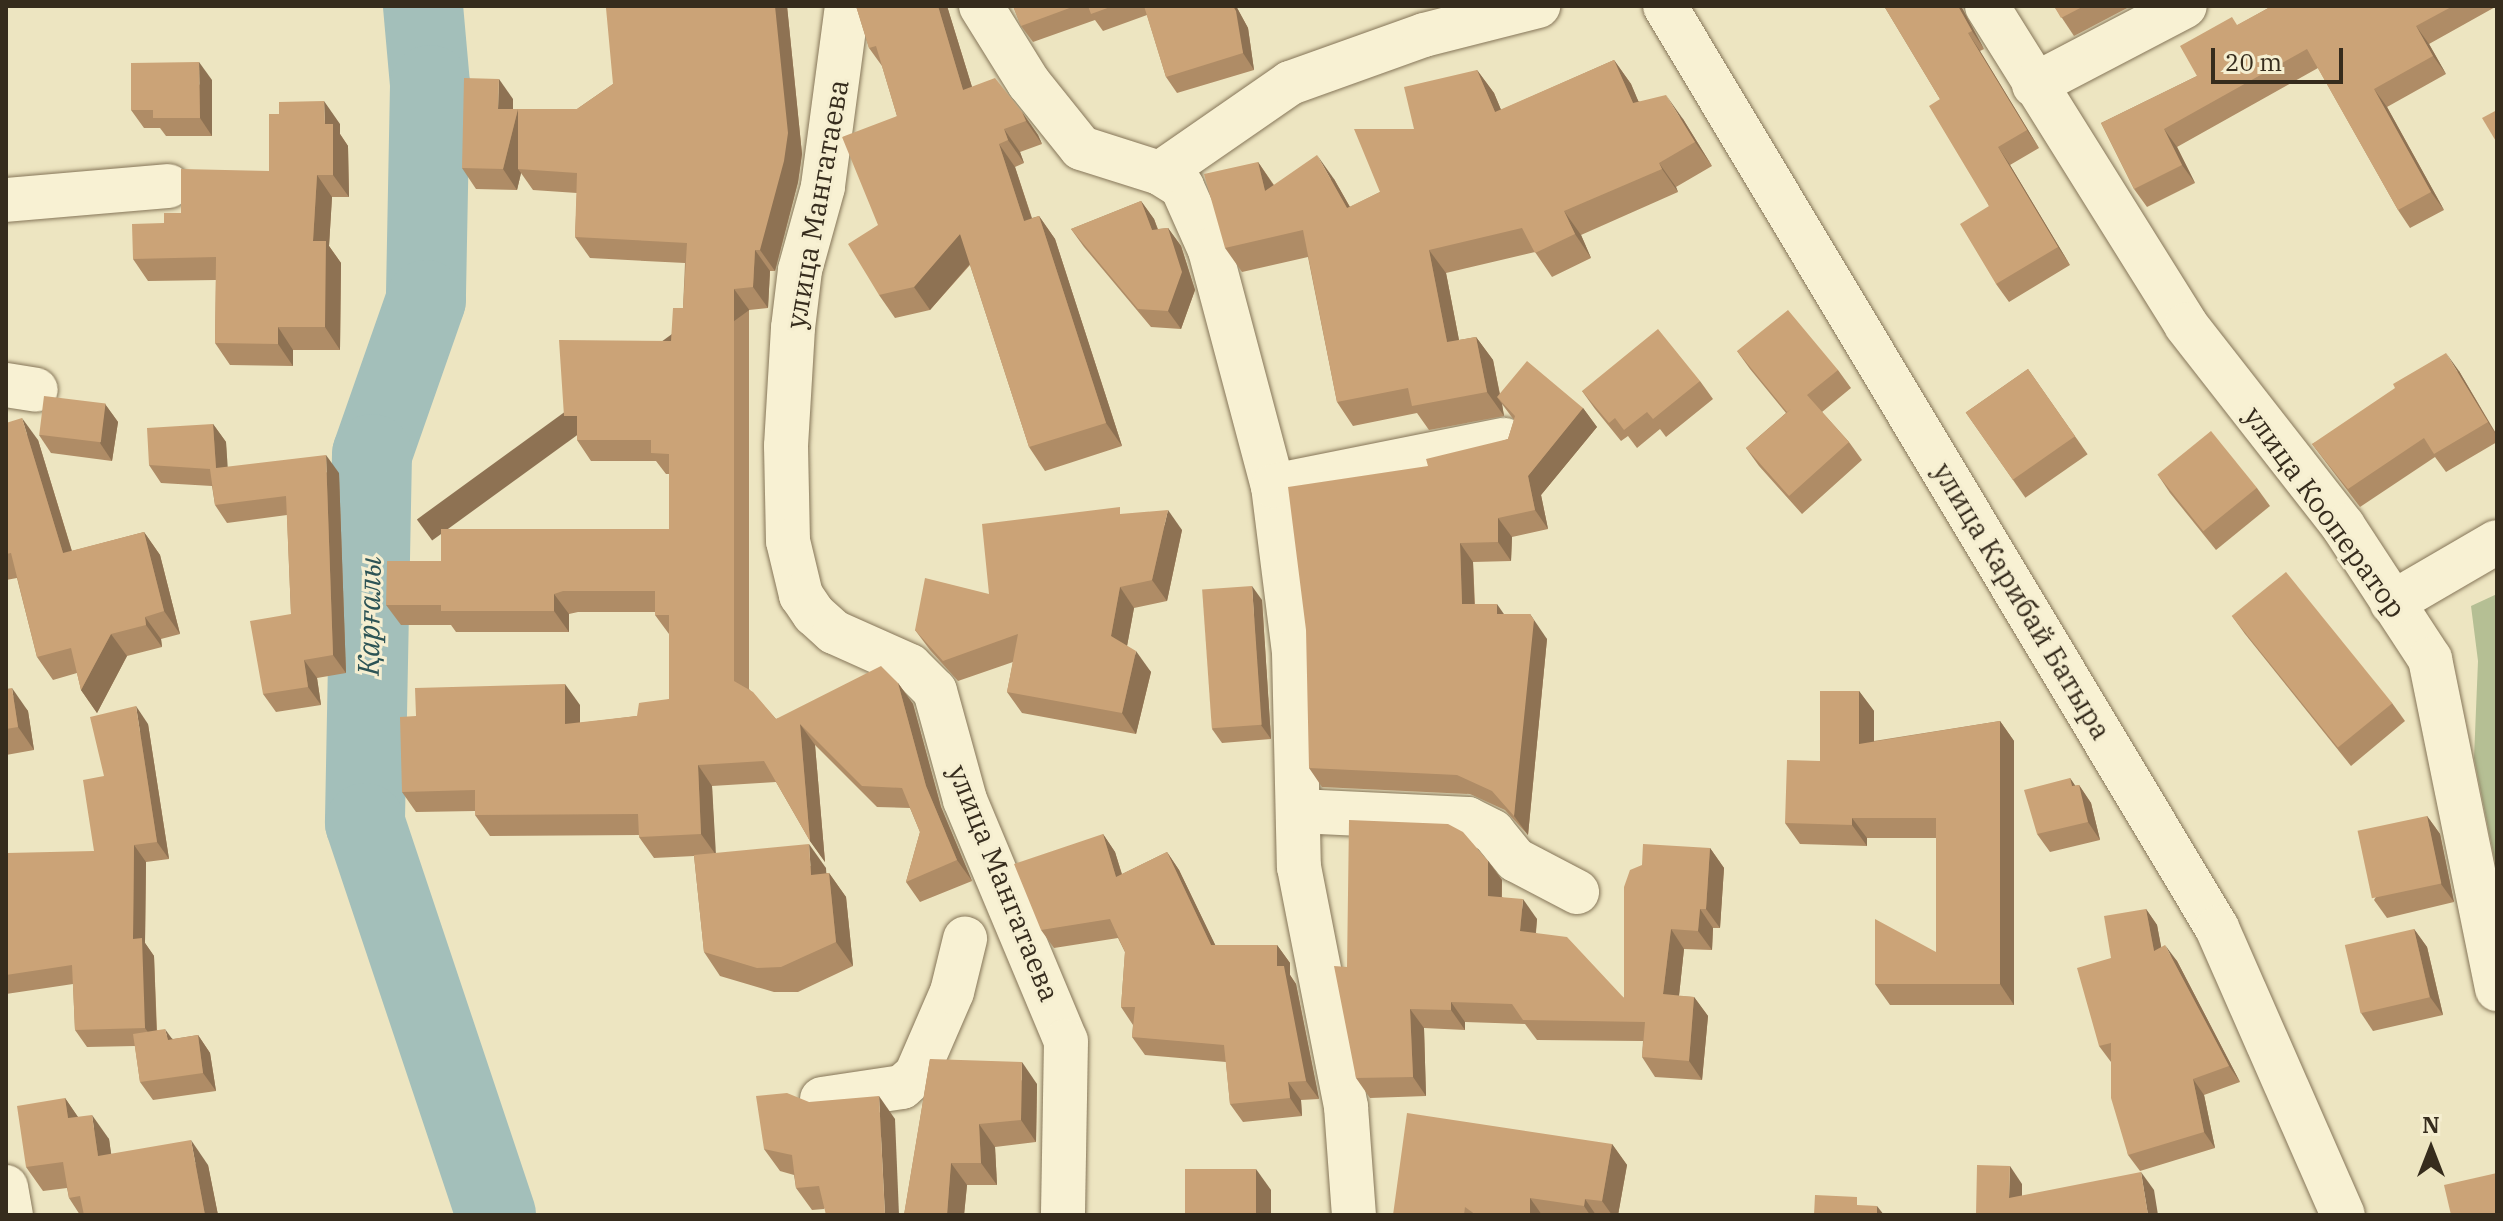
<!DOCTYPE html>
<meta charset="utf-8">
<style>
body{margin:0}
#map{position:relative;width:2503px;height:1221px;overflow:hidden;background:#ede5c1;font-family:"IBM Plex Serif",serif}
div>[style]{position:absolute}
.cemetery>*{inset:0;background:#b5bf94}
.river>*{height:80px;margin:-40px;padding:0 40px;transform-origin:40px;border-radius:40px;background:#a3bfba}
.roads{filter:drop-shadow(0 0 2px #867659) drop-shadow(0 0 2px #867659)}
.street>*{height:44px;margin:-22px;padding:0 22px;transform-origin:22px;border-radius:22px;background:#f8f1d3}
.secondary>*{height:44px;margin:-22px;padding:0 22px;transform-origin:22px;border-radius:22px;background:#f8f1d3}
.wall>*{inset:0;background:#af8c66;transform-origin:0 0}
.shaded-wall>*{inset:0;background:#8e7253;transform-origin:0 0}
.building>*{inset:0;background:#cba377;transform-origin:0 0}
span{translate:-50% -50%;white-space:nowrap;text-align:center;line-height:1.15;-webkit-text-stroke:6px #f5eed0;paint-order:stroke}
.street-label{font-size:28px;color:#362c1d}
.water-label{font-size:30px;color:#2c5355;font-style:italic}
.frame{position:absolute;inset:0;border:8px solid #362c1d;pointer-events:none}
.north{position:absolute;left:2391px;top:1109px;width:80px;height:80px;-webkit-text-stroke:6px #f5eed0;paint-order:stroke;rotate:0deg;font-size:22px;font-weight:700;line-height:32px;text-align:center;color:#362c1d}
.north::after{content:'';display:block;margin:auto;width:28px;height:36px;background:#362c1d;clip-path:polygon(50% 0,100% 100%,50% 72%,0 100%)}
.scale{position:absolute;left:2211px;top:48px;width:132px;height:36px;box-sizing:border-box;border:4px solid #362c1d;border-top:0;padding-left:10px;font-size:24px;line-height:28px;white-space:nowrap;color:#362c1d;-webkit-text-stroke:6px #f5eed0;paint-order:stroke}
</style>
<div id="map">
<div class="cemetery">
<div style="clip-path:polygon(2497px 594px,2497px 872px,2474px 758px,2478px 661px,2471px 606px)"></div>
</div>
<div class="river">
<div style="left:423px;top:6px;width:79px;rotate:84.9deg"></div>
<div style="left:430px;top:85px;width:215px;rotate:91.1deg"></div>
<div style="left:426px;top:300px;width:163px;rotate:109.3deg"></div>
<div style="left:372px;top:454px;width:369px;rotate:91.1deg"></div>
<div style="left:365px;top:823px;width:413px;rotate:71.5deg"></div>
</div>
<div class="roads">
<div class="street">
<div style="left:847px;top:6px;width:183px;rotate:97.6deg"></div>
<div style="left:823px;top:187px;width:86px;rotate:105.5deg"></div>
<div style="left:800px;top:270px;width:58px;rotate:96.9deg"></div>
<div style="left:793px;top:328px;width:118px;rotate:93.4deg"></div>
<div style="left:786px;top:446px;width:95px;rotate:88.8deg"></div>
<div style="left:788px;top:541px;width:56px;rotate:76.5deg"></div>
<div style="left:801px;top:595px;width:23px;rotate:56deg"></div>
<div style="left:814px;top:614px;width:27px;rotate:42deg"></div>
<div style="left:834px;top:632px;width:83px;rotate:24.1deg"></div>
<div style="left:910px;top:666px;width:35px;rotate:45deg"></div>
<div style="left:935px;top:691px;width:113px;rotate:74.6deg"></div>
<div style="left:965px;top:800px;width:261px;rotate:67.3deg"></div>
<div style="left:1066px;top:1041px;width:174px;rotate:91deg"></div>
<div style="left:981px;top:6px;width:91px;rotate:58.1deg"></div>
<div style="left:1029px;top:83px;width:83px;rotate:51.3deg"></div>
<div style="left:1081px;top:148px;width:83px;rotate:17.6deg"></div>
<div style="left:1160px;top:173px;width:26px;rotate:32deg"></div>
<div style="left:1182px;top:187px;width:69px;rotate:66deg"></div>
<div style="left:1210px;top:250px;width:244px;rotate:75.1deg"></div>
<div style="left:1273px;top:486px;width:167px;rotate:82.8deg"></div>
<div style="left:1294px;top:652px;width:215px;rotate:88.7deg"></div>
<div style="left:1299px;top:867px;width:245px;rotate:78.9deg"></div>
<div style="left:1346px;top:1107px;width:108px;rotate:85.8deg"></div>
<div style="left:1987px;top:6px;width:376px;rotate:58deg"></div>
<div style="left:2186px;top:325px;width:255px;rotate:52deg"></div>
<div style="left:2343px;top:526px;width:159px;rotate:56.8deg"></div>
<div style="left:2430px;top:659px;width:337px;rotate:78.5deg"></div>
<div style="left:2034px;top:85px;width:170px;rotate:-27.6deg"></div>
<div style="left:1160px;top:173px;width:158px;rotate:-34.7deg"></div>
<div style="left:1290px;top:83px;width:142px;rotate:-19.7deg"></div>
<div style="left:1424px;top:35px;width:118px;rotate:-14.3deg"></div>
<div style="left:6px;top:200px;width:163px;rotate:-4.9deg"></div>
<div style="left:6px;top:385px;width:30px;rotate:9deg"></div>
<div style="left:1273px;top:486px;width:236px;rotate:-11.3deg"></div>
<div style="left:2392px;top:603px;width:121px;rotate:-30.2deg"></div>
<div style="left:1298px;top:811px;width:170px;rotate:2.7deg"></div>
<div style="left:1468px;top:819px;width:28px;rotate:27deg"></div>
<div style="left:1493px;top:832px;width:36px;rotate:51deg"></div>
<div style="left:1516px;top:860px;width:69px;rotate:27.7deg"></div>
<div style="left:822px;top:1099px;width:81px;rotate:-8.5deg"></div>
<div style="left:902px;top:1087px;width:18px;rotate:-41deg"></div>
<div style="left:916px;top:1075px;width:90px;rotate:-66.6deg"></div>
<div style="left:952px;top:992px;width:55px;rotate:-76.2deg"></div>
<div style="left:6px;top:1187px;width:28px;rotate:80deg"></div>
</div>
<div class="secondary">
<div style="left:1665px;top:6px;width:1075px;rotate:59.09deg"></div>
<div style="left:2217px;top:928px;width:313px;rotate:66.3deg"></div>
</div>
</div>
<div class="wall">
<div style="clip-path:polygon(628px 6px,787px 6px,802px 154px,798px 182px,775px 271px,770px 271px,768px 308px,749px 310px,749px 689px,776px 719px,898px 683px,913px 704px,941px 807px,972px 881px,920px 902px,906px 882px,920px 832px,910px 808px,877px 807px,815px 745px,825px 862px,810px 841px,776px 782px,712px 786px,715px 853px,826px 868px,826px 873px,829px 873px,846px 897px,853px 966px,798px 992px,774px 992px,720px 976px,704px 952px,694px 856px,654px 858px,639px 837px,639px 835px,490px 836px,475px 815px,475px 811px,416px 812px,402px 792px,580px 705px,580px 723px,637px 716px,669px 699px,669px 634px,655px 615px,655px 612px,578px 612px,569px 614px,569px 632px,456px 632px,451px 625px,401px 625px,386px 605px,441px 561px,669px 529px,669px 474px,666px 474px,656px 461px,591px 461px,577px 440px,577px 435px,564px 416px,671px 341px,683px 308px,685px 263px,590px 258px,575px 237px,577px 193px,533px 190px,521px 173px,517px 190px,476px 189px,462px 168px,513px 99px,513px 109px,577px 109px,613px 84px)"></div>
<div style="clip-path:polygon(856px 6px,947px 6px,972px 87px,1022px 112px,1038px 135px,1042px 144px,1020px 152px,1024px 163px,1015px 167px,1032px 218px,1039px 216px,1055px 239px,1122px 446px,1045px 471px,1029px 447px,970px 265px,930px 310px,895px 318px,879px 295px,878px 225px,897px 116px,882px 66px,869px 48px)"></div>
<div style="clip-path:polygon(1013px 6px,1236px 6px,1248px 28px,1254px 70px,1177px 93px,1166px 77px,1147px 15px,1103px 31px,1095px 20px,1033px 42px,1021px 26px)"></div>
<div style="clip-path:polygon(1884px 6px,1962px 6px,1962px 8px,1984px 49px,1980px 51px,2039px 148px,2010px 165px,2070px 265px,2009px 302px,1996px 284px,1989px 206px,1940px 99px)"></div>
<div style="clip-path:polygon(2054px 6px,2131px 6px,2074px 36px)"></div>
<div style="clip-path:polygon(2272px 6px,2497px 6px,2429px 44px,2446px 74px,2387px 107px,2444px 210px,2410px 228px,2398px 210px,2318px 68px,2177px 147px,2195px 183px,2147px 207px,2134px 189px,2101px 123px,2197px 76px,2238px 25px)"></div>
<div style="clip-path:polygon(1614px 60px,1631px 84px,1638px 101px,1683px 119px,1712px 166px,1676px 187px,1678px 192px,1581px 235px,1591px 258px,1552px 277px,1535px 252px,1446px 273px,1459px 340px,1476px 337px,1493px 360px,1500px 394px,1583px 408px,1597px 427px,1541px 495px,1548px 529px,1512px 537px,1511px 561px,1473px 562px,1475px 604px,1504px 614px,1547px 639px,1528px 835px,1505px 810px,1470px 794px,1322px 787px,1309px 768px,1428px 466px,1508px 439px,1514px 420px,1502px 404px,1504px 416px,1429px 430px,1417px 413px,1353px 426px,1337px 402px,1308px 257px,1242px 272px,1225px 248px,1258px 162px,1274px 185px,1334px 179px,1350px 207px,1380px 192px,1414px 129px,1477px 70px,1494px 93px,1501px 110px)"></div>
<div style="clip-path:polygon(212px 80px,212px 136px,166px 136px,160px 128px,144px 128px,131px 110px)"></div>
<div style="clip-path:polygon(340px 124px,340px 134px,348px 146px,349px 197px,332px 197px,329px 246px,341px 263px,340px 350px,293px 350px,293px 366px,230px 365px,215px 343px,216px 280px,148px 281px,133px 259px,164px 223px,181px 213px,269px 171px)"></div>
<div style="clip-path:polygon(1141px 201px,1154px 219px,1158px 229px,1168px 228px,1181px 246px,1195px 290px,1181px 329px,1151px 327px,1084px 247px,1071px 229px)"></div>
<div style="clip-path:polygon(1737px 351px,1838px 370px,1851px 388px,1822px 412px,1849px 442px,1862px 460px,1802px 514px,1759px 466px,1746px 448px,1786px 413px,1750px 369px)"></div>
<div style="left:2028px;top:369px;width:104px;height:76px;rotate:55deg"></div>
<div style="clip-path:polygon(2459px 371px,2497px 435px,2497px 442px,2446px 472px,2435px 457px,2360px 507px,2312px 444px)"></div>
<div style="clip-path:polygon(1700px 381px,1713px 399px,1666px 437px,1660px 429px,1637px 448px,1628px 436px,1621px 441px,1595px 409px,1582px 391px)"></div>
<div style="clip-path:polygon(105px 404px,118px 422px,112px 461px,51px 453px,39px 435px)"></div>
<div style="clip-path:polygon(6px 423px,38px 440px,72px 551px,144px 532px,160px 555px,180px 634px,161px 639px,162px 647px,127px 656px,97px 713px,81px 690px,77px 673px,53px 680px,37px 657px,17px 578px,6px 580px)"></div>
<div style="clip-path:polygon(213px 424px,226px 442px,227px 467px,339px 473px,346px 673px,317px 678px,321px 705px,276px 712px,263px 694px,291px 614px,287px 515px,227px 523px,215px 505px,212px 486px,161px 483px,149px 465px)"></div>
<div style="clip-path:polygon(2158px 475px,2257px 488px,2270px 506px,2216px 550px,2170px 493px)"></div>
<div style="clip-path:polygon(1124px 514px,1182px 530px,1167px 601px,1134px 608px,1127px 646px,1151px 672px,1136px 734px,1022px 713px,1007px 692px,1013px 662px,958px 681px,930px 650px,915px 630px,989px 594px)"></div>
<div style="clip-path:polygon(1262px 600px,1271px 739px,1222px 743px,1212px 729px)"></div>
<div style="clip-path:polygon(2232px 616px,2392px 703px,2405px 721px,2351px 766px,2245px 634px)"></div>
<div style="clip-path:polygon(6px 689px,28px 711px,34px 750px,6px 755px)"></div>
<div style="clip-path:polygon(1859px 691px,1874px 711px,1874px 741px,2000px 721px,2014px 741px,2014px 1005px,1890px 1005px,1875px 984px,1936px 952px,1936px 838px,1867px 838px,1867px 846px,1800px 844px,1785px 823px)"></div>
<div style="clip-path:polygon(148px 724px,169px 859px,146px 862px,145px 943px,154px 956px,157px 1030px,173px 1039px,198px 1035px,210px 1053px,216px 1091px,153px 1100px,140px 1082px,135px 1046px,87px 1047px,75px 1030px,73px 984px,6px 994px,6px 872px,94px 851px,104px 776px)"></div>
<div style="clip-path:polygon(2070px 778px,2075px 786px,2079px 785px,2091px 803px,2100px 840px,2050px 852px,2037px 834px)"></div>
<div style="clip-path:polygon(2427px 816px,2440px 834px,2454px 902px,2387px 918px,2374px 900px)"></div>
<div style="clip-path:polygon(1103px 834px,1115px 852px,1122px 874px,1167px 852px,1179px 870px,1215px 945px,1277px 945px,1290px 963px,1290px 975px,1296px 984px,1319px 1099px,1301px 1100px,1302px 1116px,1243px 1122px,1230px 1104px,1226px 1062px,1145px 1055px,1132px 1037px,1133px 1025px,1121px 1007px,1125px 952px,1118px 938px,1054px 948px,1041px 930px)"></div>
<div style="clip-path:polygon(1710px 848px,1724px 868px,1720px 928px,1713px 928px,1712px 950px,1684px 949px,1679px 996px,1694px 997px,1708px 1016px,1702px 1080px,1655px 1077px,1642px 1057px,1643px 1041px,1537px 1040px,1525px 1024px,1465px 1022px,1465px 1030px,1424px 1028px,1426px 1096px,1370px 1098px,1356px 1078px,1347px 967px,1488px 861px,1502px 880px,1502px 897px,1537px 919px,1536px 933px,1624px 998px)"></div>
<div style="clip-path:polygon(2146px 909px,2157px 925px,2161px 947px,2177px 961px,2240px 1082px,2204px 1095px,2215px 1148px,2140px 1171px,2128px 1155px,2111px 1062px,2099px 1046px,2111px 958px)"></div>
<div style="clip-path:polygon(2414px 929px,2427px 947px,2443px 1015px,2373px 1031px,2361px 1013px)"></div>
<div style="clip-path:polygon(930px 1059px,1037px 1084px,1036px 1142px,995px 1147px,997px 1185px,967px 1185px,964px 1215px,904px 1215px)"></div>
<div style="clip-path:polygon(65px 1098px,78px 1117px,109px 1139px,111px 1154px,208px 1165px,218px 1215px,80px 1215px,69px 1198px,67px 1188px,43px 1191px,26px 1167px)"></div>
<div style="clip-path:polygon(809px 1102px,895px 1119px,824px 1209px,812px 1210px,796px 1188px,794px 1175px,780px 1171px,764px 1149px)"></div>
<div style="clip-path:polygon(1612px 1144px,1627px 1165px,1618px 1215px,1393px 1215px)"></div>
</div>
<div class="shaded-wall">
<div style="clip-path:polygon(775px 6px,787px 6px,802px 154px,798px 182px,775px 271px,760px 250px)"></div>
<div style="clip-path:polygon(938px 6px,947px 6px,980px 113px,963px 90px)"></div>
<div style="clip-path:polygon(1233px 6px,1236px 6px,1248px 28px,1254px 70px,1243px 53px)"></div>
<div style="clip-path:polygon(1958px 6px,1962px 6px,1962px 8px,1984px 49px,1972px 31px)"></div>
<div style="clip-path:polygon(2416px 26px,2429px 44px,2446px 74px,2433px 56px)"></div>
<div style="clip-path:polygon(1968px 33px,1980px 51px,2039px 148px,2027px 130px)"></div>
<div style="clip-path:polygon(1614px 60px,1631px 84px,1649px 126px,1633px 103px)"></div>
<div style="clip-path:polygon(199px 62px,212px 80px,212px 136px,200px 118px)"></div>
<div style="clip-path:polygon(1477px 70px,1494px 93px,1512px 136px,1495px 112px)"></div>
<div style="clip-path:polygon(499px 79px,513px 99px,513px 129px,498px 109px)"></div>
<div style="clip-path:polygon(2374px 89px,2387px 107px,2444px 210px,2431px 192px)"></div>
<div style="clip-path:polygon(1666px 95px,1683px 119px,1712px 166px,1695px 142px)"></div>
<div style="clip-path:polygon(324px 101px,340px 124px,340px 134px,348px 146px,349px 197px,333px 175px,325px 124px)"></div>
<div style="clip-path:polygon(518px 109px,518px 169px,521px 173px,517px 190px,503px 169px)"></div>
<div style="clip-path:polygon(1022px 112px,1038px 135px,1042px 144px,1026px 121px)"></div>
<div style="clip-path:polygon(1004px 129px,1020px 152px,1024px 163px,1008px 140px)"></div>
<div style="clip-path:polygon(2164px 129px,2177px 147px,2195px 183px,2182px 165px)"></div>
<div style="clip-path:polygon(999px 144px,1015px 167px,1040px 244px,1024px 221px)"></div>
<div style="clip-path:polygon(1998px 147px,2010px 165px,2070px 265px,2058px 247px)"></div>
<div style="clip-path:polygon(1317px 155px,1334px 179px,1364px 232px,1347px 208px)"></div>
<div style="clip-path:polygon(1258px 162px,1274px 186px,1265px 191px)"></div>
<div style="clip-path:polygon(1659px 163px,1676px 187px,1678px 192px,1662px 169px)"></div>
<div style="clip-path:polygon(317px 175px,332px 197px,329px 246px,341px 263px,340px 350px,325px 327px,313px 241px)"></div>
<div style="clip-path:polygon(1141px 201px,1154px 219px,1164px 248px,1152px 230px)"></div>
<div style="clip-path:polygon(1564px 211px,1581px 235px,1591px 258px,1575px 234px)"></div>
<div style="clip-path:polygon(1039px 216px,1055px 239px,1122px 446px,1106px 423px)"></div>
<div style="clip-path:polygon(1168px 228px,1181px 246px,1195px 290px,1181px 329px,1168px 311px)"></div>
<div style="clip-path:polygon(960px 234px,976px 257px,930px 310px,914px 287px)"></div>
<div style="clip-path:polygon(755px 250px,770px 271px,768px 308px,753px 287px)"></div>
<div style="clip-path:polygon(1429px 250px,1446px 273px,1464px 366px,1447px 342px)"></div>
<div style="left:734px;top:289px;width:26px;height:392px;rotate:54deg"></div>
<div style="clip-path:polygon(278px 327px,293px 350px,293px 366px,278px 344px)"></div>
<div style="clip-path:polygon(1476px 337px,1493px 360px,1501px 401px,1497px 397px,1502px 404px,1504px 416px,1487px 392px)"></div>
<div style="clip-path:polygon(2446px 353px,2459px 371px,2497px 436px,2488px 422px)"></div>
<div style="clip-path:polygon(105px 404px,118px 422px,112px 461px,100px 443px)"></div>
<div style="clip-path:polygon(1583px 408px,1597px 427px,1541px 495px,1548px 529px,1535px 510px,1528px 476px)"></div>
<div style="clip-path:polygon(22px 418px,38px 440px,79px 575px,63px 553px)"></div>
<div style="clip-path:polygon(213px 424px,226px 442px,229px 486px,216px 468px)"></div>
<div style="clip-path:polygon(326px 455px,339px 473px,346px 673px,333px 655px)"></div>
<div style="clip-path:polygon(1168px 510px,1182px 530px,1167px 601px,1152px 580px)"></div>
<div style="clip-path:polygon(1498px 518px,1512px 537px,1511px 561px,1498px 542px)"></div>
<div style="clip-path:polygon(144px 532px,160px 555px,180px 634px,164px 611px)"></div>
<div style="clip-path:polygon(1460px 543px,1473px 562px,1475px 623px,1462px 604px)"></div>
<div style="clip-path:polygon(1252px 586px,1262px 600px,1271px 739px,1261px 725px)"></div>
<div style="clip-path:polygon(1120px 587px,1134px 608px,1125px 657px,1111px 636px)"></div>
<div style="clip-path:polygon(554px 594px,569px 614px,569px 632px,554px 611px)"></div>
<div style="clip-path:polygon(1497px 604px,1510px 623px,1497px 614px)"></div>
<div style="clip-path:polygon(1530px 614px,1547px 639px,1528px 835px,1514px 816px)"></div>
<div style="clip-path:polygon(145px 617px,161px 639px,162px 647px,146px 625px)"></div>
<div style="clip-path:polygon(111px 634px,127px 656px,97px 713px,81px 690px)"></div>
<div style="clip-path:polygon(1136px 651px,1151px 672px,1136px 734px,1122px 713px)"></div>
<div style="clip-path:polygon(304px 660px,317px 678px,321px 705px,308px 687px)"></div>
<div style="clip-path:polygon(898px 683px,913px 704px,941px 807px,972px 881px,957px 860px,926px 786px)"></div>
<div style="clip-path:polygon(565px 684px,580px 705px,580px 745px,565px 724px)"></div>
<div style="clip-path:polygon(12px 688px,28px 711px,34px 750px,18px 727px)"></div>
<div style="clip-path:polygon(1859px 691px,1874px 711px,1874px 764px,1859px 744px)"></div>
<div style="clip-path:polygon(136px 706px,148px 724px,169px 859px,157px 842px)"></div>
<div style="clip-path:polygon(2000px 721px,2014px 741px,2014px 1005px,2000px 984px)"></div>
<div style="clip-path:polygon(800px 724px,815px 745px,825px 862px,810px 841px)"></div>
<div style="clip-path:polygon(698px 765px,712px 786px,716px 855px,701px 834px)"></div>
<div style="clip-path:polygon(2070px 778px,2081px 794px,2079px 785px,2091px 803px,2100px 840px,2088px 822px,2072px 786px)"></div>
<div style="clip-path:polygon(2427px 816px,2440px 834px,2454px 902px,2441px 884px)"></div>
<div style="clip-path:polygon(1852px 818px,1867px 838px,1867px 846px,1852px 825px)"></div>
<div style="clip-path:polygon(1103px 834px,1115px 852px,1128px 895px,1116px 877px)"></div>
<div style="clip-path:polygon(809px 844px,826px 868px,828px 899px,811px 875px)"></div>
<div style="clip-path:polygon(134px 845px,146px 862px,145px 943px,154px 956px,157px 1045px,145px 1028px,133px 939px)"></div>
<div style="clip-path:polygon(1710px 848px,1724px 868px,1720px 928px,1706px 909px)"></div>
<div style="clip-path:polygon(1167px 852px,1179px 870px,1224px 963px,1211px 945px)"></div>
<div style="clip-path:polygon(1488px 861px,1502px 880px,1501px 915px,1488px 896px)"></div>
<div style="clip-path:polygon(829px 873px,846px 897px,853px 966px,836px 942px)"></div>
<div style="clip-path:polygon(1523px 899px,1537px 919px,1534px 950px,1520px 931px)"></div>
<div style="clip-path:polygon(1700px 909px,1713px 928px,1712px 950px,1698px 931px)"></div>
<div style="clip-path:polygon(2146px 909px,2157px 925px,2165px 967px,2154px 951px)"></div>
<div style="clip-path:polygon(1671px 929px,1684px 949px,1677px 1014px,1663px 994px)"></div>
<div style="clip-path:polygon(2414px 929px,2427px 947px,2443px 1015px,2430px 997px)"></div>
<div style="clip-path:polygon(1277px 945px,1290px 963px,1290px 975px,1296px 984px,1319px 1099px,1306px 1081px,1277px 966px)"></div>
<div style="clip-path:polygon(2165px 945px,2177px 961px,2240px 1082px,2229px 1066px)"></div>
<div style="clip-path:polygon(1694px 997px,1708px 1016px,1702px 1080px,1689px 1061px)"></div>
<div style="clip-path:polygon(1451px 1002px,1465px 1022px,1465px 1030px,1451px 1010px)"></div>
<div style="clip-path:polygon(1410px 1009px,1424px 1028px,1426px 1096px,1413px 1077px)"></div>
<div style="clip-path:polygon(165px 1029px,178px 1047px,168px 1040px)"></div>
<div style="clip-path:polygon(198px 1035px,210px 1053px,216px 1091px,203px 1073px)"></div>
<div style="clip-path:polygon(1022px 1062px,1037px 1084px,1036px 1142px,1021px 1120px)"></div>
<div style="clip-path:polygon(2193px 1079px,2204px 1095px,2215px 1148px,2204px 1132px)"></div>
<div style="clip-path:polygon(1288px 1082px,1301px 1100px,1302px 1116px,1290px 1098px)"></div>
<div style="clip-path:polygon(879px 1096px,895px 1119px,899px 1215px,885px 1215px)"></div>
<div style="clip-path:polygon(65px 1098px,82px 1123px,68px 1118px)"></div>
<div style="clip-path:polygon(92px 1115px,109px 1139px,115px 1180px,98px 1156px)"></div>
<div style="clip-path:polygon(979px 1124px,995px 1147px,997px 1185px,981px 1163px)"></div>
<div style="clip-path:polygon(191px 1140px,208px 1165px,218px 1215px,205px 1215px)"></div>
<div style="clip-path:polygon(1612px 1144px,1627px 1165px,1618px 1215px,1612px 1215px,1602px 1201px)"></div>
<div style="clip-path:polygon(951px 1163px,967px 1185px,964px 1215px,947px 1215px)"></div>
<div style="clip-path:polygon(2010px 1166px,2022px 1184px,2022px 1215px,2009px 1198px)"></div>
<div style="clip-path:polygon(1256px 1169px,1271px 1190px,1271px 1215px,1256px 1213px)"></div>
<div style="clip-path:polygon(2141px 1172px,2154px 1190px,2158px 1215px,2148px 1215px)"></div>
<div style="clip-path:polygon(1530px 1198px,1542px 1215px,1530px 1215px)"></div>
<div style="clip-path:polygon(1585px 1199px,1596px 1215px,1590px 1215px,1584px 1206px)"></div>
<div style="clip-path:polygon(1877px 1206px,1884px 1215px,1877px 1215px)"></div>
</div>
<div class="building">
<div style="clip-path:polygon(628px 6px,775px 6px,788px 133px,784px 161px,760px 250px,755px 250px,753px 287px,734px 289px,734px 681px,753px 692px,776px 719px,881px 666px,898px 683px,926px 786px,957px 860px,906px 882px,920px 832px,902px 788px,862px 786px,800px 724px,810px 841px,764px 761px,698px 765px,701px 834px,639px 837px,638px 814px,475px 815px,475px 790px,402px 792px,400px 717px,416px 716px,415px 688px,565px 684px,565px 724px,637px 716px,639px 703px,669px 699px,669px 615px,655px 615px,655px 591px,563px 591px,554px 594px,554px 611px,441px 611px,441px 605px,386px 605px,387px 561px,441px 561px,441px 529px,669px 529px,669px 454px,651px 453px,651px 440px,577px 440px,577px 416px,564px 416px,559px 340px,671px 341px,673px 308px,683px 308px,687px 243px,575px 237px,577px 173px,518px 169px,518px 109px,503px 169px,462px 168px,464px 78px,499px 79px,498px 109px,577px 109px,613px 84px,606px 8px)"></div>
<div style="clip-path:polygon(856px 6px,938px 6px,963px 90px,995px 78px,1022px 112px,1026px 121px,1004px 129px,1008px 140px,999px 144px,1024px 221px,1039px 216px,1106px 423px,1029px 447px,960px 234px,914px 287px,879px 295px,848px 244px,878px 225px,842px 137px,897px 116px,876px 46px,869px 48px)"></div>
<div style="clip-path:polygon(1013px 6px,1075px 6px,1021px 26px)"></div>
<div style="clip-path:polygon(1088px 6px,1113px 6px,1091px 14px)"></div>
<div style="clip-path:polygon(1144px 6px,1233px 6px,1236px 11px,1243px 53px,1166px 77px)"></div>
<div style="clip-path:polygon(1884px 6px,1958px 6px,1972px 31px,1968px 33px,2027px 130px,1998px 147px,2058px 247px,1996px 284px,1960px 224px,1989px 206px,1929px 106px,1940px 99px)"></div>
<div style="clip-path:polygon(2054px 6px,2084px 6px,2061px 18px)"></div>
<div style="clip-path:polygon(2272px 6px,2453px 6px,2416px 26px,2433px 56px,2374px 89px,2431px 192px,2398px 210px,2307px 49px,2164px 129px,2182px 165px,2134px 189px,2101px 123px,2197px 76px,2180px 46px,2232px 17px,2237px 25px)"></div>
<div style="clip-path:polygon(1614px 60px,1633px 103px,1666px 95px,1695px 142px,1659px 163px,1662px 169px,1564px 211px,1575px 234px,1535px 253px,1522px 228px,1429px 250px,1447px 342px,1476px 337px,1487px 392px,1412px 406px,1408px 388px,1337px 402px,1303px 230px,1225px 248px,1204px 174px,1258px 162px,1265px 191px,1317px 155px,1347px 208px,1380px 192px,1354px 129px,1414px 129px,1404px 87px,1477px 70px,1495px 112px)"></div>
<div style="clip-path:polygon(199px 62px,200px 118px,153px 118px,153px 110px,131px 110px,131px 63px)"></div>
<div style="clip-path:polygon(324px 101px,325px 124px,333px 124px,333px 175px,317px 175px,313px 241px,326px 241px,325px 327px,278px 327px,278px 344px,215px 343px,216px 257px,133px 259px,132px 224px,164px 223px,164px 213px,181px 213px,181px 169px,269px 171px,269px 114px,279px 114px,279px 102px)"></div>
<div style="clip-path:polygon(2497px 110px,2497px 143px,2482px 118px)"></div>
<div style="clip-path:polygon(1141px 201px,1152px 230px,1168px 228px,1182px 272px,1168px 311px,1138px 309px,1071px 229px)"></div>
<div style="clip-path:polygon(1788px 310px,1838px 370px,1807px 395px,1849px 442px,1789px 496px,1746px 448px,1791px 409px,1787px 412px,1737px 351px)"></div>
<div style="clip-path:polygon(1658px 329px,1700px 381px,1653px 419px,1647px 412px,1624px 430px,1615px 418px,1609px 423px,1582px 391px)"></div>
<div style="clip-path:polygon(2446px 353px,2488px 422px,2434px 454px,2424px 438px,2348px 489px,2312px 444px,2395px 388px,2393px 384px)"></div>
<div style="clip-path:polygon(1527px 361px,1583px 408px,1528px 476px,1535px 510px,1498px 518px,1498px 542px,1460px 543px,1462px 604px,1497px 604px,1497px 614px,1530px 614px,1534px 620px,1514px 816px,1492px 791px,1457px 775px,1309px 768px,1306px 630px,1288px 487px,1428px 466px,1426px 459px,1508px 439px,1515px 416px,1497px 397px)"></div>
<div style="left:2028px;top:369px;width:82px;height:76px;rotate:55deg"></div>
<div style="left:44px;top:396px;width:62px;height:39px;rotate:7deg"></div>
<div style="clip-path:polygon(22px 418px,63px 553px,144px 532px,164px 611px,145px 617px,146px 625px,111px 634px,81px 690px,71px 648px,37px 657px,11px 553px,6px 554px,6px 423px)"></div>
<div style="clip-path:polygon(213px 424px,216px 468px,326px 455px,333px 655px,304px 660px,308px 687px,263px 694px,250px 621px,291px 614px,286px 496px,215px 505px,210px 469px,149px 465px,147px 428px)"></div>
<div style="left:2211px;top:431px;width:73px;height:69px;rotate:51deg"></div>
<div style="clip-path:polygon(1120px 507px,1120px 514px,1168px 510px,1152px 580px,1120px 587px,1111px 636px,1136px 651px,1122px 713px,1007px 692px,1018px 634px,943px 661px,915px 630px,925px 578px,989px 594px,982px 524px)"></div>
<div style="left:2286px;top:572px;width:169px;height:70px;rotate:51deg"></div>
<div style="left:1252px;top:586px;width:139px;height:50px;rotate:86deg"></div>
<div style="clip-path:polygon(12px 688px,18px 727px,6px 729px,6px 689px)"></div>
<div style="clip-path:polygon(1820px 691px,1859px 691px,1859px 744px,2000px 721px,2000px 984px,1875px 984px,1875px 919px,1936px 952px,1936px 818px,1852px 818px,1852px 825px,1785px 823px,1787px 760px,1820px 761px)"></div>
<div style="clip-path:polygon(136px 706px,157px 842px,134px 845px,133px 939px,142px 938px,145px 1028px,75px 1030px,72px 965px,6px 975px,7px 853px,94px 851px,83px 780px,104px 776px,90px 717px)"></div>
<div style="clip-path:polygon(2070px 778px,2072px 786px,2079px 785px,2088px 822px,2037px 834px,2024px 790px)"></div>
<div style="left:2427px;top:816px;width:69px;height:71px;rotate:78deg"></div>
<div style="clip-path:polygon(1349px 820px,1448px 824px,1463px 832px,1488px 861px,1488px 896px,1523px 899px,1520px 931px,1567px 937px,1624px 998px,1624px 887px,1630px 870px,1642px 865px,1643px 844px,1710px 848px,1706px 909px,1700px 909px,1698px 931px,1671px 929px,1663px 994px,1694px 997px,1689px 1061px,1642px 1057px,1645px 1022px,1523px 1020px,1512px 1004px,1451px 1002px,1451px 1010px,1410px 1009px,1413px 1077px,1356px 1078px,1334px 966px,1347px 967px)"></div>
<div style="clip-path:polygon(1103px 834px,1116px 877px,1167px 852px,1211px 945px,1277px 945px,1277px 966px,1284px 966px,1306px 1081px,1288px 1082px,1290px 1098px,1230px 1104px,1224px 1045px,1132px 1037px,1135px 1007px,1121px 1007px,1125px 952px,1110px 919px,1041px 930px,1014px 864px)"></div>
<div style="clip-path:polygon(809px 844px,811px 875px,829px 873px,836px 942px,781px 967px,757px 968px,704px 952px,694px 855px)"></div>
<div style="clip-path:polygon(2146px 909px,2154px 951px,2165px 945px,2229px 1066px,2193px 1079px,2204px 1132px,2128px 1155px,2111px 1098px,2111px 1043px,2099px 1046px,2077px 968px,2111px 958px,2104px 916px)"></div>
<div style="left:2414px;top:929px;width:70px;height:71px;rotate:77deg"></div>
<div style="clip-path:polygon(165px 1029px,168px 1040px,198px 1035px,203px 1073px,140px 1082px,133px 1034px)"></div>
<div style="clip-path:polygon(930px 1059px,1022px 1062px,1021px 1120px,979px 1124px,981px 1163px,951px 1163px,947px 1215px,904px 1215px)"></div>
<div style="clip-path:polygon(787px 1093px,809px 1102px,879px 1096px,885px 1215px,826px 1215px,819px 1186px,796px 1188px,792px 1155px,764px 1149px,756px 1096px)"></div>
<div style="clip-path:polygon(65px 1098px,68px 1118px,92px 1115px,98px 1156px,191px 1140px,205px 1215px,84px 1215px,80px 1196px,69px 1198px,63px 1162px,26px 1167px,17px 1106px)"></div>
<div style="clip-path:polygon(1407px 1113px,1612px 1144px,1602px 1201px,1585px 1199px,1584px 1206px,1530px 1198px,1530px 1215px,1476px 1215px,1465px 1207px,1464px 1215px,1393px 1215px)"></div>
<div style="clip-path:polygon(1977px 1165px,2010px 1166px,2009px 1198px,2141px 1172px,2148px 1215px,1976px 1215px)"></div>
<div style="clip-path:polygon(1185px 1169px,1256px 1169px,1256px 1213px,1292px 1213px,1292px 1215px,1139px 1215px,1139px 1213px,1185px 1213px)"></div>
<div style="clip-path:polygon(2497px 1173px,2497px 1215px,2451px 1215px,2444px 1185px)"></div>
<div style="clip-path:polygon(1815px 1195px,1857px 1197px,1857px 1205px,1877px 1206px,1877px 1215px,1814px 1215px)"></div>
</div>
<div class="street-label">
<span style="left:817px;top:204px;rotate:-80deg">улица Мангатаева</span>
<span style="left:2325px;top:512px;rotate:54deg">улица Кооператор</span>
<span style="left:2022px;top:601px;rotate:59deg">улица Карибай Батыра</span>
<span style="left:1004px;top:883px;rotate:68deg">улица Мангатаева</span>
</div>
<div class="water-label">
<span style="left:369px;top:616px;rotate:-89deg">Қарғалы</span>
</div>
<div class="frame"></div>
<div class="north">N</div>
<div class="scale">20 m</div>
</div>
